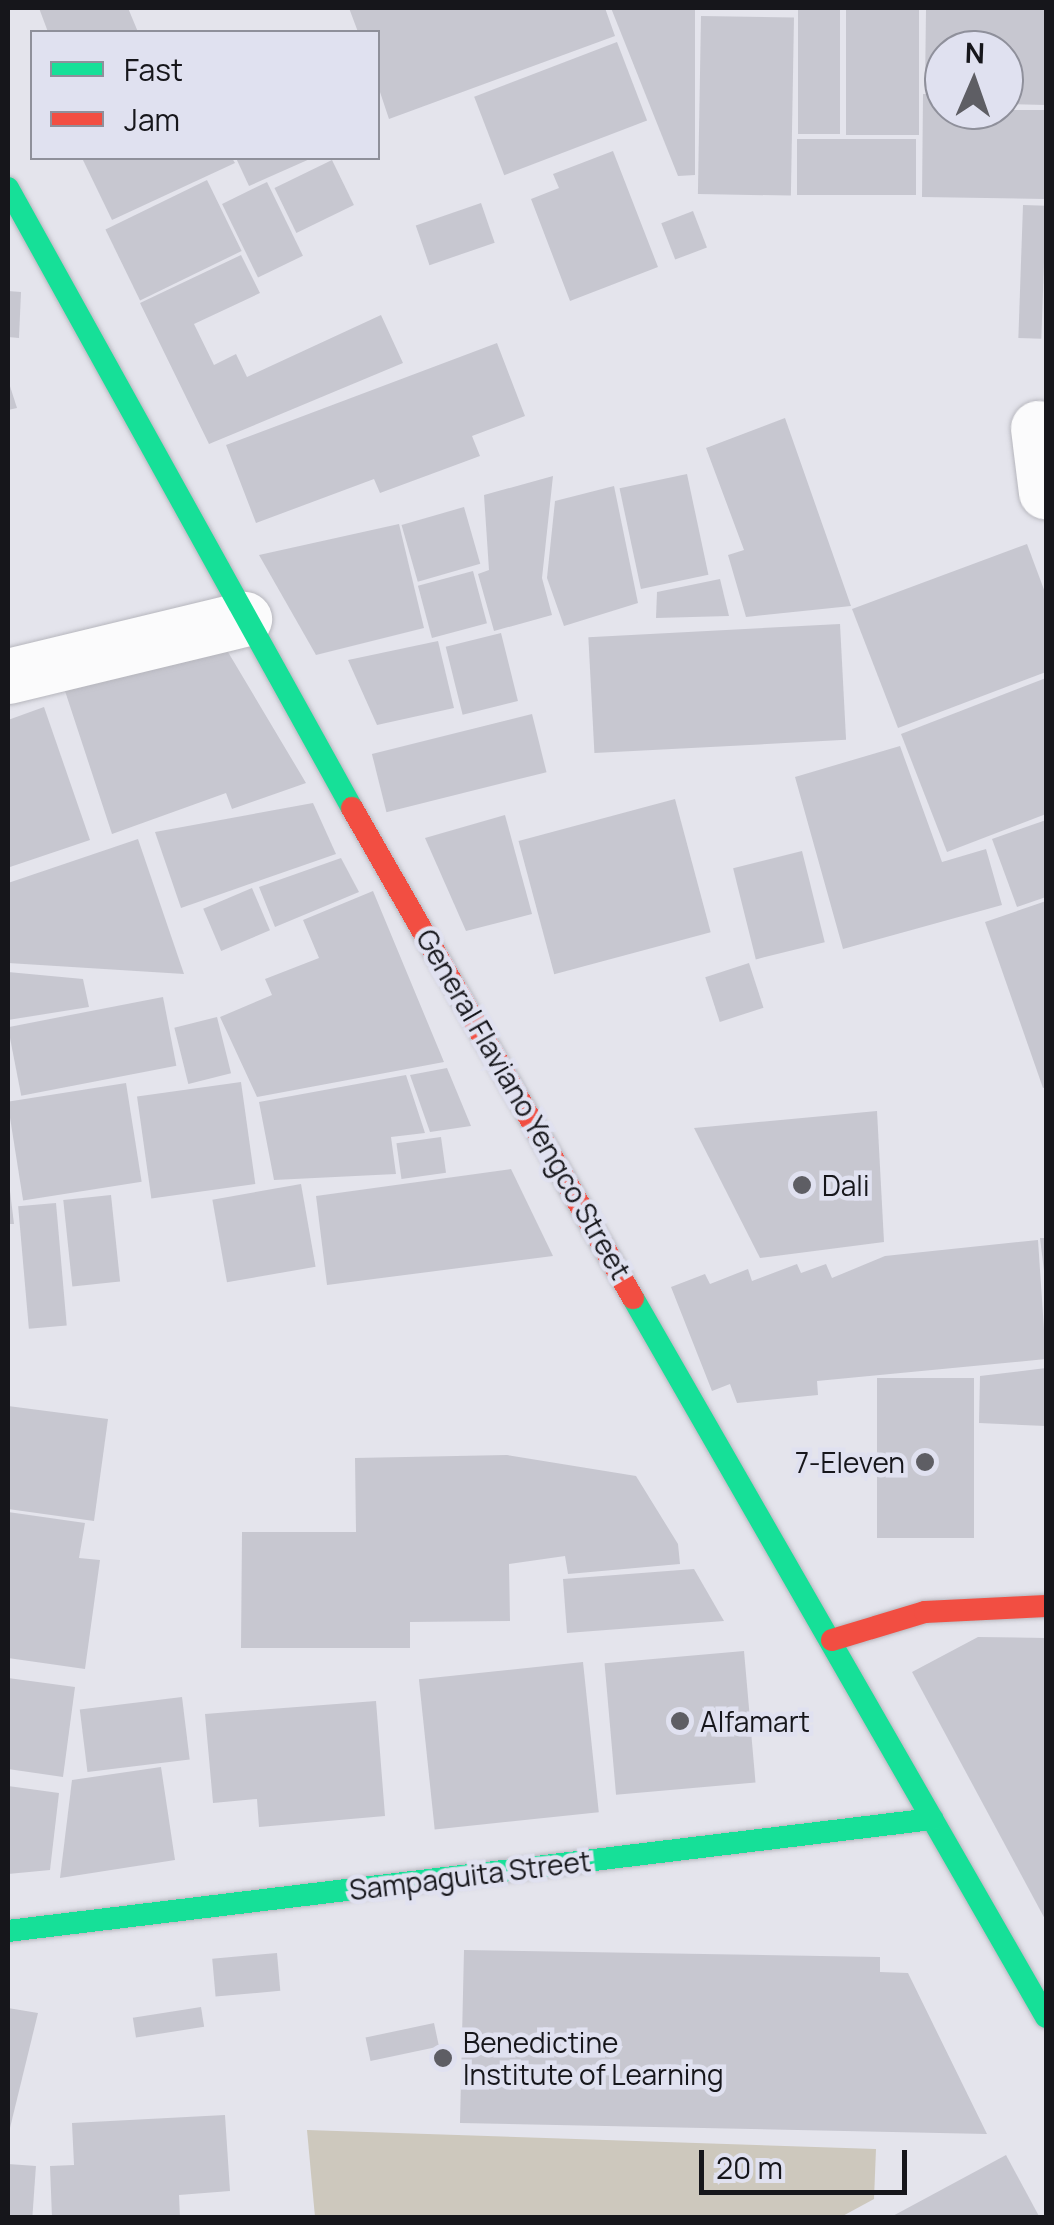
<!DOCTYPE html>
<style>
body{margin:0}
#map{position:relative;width:1054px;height:2225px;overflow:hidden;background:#e4e4ec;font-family:Manrope,sans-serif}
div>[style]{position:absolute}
.forest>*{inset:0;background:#cdc8bd}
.building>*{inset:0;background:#c7c7d0;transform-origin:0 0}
.roads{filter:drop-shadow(0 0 2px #b6b6bd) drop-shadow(0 0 2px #b6b6bd)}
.street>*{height:55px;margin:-27.5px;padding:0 27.5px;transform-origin:27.5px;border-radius:27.5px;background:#fbfbfc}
.fast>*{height:22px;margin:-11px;padding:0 11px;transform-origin:11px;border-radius:11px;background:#16e098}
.jam>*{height:22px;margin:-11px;padding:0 11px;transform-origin:11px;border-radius:11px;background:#f24e42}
.dots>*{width:28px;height:28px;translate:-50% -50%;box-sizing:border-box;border:5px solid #e0e1f0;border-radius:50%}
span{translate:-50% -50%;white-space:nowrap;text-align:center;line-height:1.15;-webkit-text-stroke:9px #e0e1f0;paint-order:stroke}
.street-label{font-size:28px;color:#16161b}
.poi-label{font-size:28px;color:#16161b}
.left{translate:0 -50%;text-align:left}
.right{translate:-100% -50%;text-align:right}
.frame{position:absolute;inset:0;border:10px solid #16161b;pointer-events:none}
.legend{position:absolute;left:30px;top:30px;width:350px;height:130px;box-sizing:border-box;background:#e0e1f0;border:2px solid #8f909b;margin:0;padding:12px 18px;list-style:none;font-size:30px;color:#16161b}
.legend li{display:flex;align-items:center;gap:20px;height:50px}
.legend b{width:50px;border:2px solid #8f909b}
.north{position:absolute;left:924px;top:30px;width:100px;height:100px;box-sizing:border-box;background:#e0e1f0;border:2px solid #8f909b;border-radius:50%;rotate:2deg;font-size:28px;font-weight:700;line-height:40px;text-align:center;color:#16161b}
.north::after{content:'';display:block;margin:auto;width:35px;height:45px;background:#5e5e64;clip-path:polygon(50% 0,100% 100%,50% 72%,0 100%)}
.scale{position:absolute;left:699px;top:2150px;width:208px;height:45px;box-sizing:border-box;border:5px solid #16161b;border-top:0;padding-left:12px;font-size:30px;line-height:35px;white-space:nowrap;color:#16161b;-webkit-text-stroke:8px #e0e1f0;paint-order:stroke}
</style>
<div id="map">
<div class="forest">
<div style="clip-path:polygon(307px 2130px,876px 2149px,874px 2199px,839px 2218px,315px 2217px)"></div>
</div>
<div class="building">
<div style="clip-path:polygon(39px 8px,128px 8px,138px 32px,48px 32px)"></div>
<div style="clip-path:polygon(349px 8px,605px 8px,615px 36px,389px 119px,378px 86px,378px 32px,358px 32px)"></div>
<div style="clip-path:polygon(611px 8px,695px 8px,695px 175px,678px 176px)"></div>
<div style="left:798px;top:8px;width:42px;height:126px"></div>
<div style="left:846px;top:8px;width:73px;height:127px"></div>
<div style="clip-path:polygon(926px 8px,1046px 8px,1046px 105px,1004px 104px,1004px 50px,944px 50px,944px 89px,925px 89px)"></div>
<div style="left:701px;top:16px;width:93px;height:178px;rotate:1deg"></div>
<div style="left:617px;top:42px;width:84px;height:153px;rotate:69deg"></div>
<div style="clip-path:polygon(923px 94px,944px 94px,944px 110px,1046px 110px,1046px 199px,922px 197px)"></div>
<div style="left:797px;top:139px;width:119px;height:56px"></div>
<div style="clip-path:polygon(613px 151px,658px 267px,570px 301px,531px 199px,559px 188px,553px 174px)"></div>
<div style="clip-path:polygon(82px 158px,232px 158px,235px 163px,112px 220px)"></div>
<div style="clip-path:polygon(236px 158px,312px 158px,249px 186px)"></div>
<div style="left:332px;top:160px;width:50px;height:64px;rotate:64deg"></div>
<div style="left:207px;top:180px;width:79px;height:113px;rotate:64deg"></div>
<div style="left:267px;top:182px;width:82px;height:50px;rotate:64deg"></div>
<div style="left:481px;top:203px;width:42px;height:69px;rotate:71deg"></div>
<div style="left:1023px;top:205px;width:23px;height:133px;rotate:2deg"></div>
<div style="left:693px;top:211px;width:39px;height:34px;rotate:69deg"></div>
<div style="clip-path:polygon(241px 255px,260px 293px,194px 324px,214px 365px,236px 354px,247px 377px,381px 315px,403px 363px,209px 444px,140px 303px)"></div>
<div style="clip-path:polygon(8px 291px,21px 292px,19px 338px,8px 337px)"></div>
<div style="clip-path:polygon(497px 343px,525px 416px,472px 436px,480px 456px,380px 493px,374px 479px,256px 523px,226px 445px)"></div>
<div style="clip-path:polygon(8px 380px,17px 408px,8px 410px)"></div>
<div style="clip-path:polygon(785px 418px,851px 606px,746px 617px,728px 555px,744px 550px,706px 448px)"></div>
<div style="left:687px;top:474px;width:103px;height:69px;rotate:78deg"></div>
<div style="clip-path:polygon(553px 476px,542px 578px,552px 615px,494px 631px,478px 574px,489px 570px,484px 495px)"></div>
<div style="clip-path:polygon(614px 486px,638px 603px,564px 626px,547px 578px,555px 501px)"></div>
<div style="left:464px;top:507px;width:59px;height:65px;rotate:74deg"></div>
<div style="clip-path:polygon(399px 524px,424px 628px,316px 655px,259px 555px)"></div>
<div style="clip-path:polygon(1027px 544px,1046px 595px,1046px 672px,898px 728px,852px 609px)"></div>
<div style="left:473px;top:571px;width:54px;height:57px;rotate:75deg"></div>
<div style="clip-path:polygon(720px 579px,729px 616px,656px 618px,657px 592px)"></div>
<div style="left:840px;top:624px;width:116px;height:252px;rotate:87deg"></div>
<div style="left:501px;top:633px;width:70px;height:57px;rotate:76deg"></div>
<div style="clip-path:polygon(438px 641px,454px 708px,377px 725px,348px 660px)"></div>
<div style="clip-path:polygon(225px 647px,306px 783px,232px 809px,226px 793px,112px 834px,65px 691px)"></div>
<div style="clip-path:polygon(1046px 678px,1046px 814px,947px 852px,901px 734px)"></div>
<div style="clip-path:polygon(44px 707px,90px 840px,10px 867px,8px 720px)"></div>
<div style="left:532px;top:714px;width:60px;height:165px;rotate:76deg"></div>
<div style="clip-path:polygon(900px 746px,942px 862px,986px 849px,1002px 905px,843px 949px,795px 777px)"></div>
<div style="left:675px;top:799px;width:138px;height:162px;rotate:75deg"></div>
<div style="clip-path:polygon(313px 803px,336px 854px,181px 908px,155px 832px)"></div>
<div style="clip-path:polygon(505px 815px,532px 914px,466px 931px,425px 838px)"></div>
<div style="clip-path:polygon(1046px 820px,1046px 897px,1017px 907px,992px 839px)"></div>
<div style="clip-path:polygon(138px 839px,184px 974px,8px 963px,8px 883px)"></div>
<div style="left:802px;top:851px;width:94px;height:71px;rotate:76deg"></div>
<div style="clip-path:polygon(341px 858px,359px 892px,275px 927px,259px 887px)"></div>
<div style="left:252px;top:888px;width:46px;height:53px;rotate:67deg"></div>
<div style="clip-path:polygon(373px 891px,444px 1062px,257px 1097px,220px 1017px,272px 995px,265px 979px,319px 958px,303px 920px)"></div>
<div style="clip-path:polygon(1046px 901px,1046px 1087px,1043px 1088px,985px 922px)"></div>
<div style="left:749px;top:963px;width:47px;height:46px;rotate:72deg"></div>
<div style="clip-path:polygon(8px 972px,83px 979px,89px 1007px,8px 1020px)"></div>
<div style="left:163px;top:997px;width:70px;height:158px;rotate:79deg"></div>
<div style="left:217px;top:1017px;width:58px;height:44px;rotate:76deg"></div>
<div style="clip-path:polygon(447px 1068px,471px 1126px,430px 1132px,410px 1075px)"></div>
<div style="clip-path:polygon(406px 1075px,425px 1133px,391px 1137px,396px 1174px,274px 1180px,259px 1102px)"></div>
<div style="left:241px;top:1082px;width:103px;height:105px;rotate:82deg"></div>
<div style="left:126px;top:1083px;width:100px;height:120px;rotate:81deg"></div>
<div style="clip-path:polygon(877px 1111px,884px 1242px,760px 1258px,694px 1128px)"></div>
<div style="left:441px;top:1137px;width:36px;height:45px;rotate:82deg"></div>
<div style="clip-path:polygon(511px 1169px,553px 1256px,327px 1285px,316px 1196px)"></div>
<div style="left:301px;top:1184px;width:84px;height:90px;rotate:80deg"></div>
<div style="clip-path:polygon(8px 1191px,10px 1191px,14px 1224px,8px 1224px)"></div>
<div style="left:111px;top:1195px;width:87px;height:48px;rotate:84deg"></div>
<div style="left:56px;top:1203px;width:123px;height:38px;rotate:85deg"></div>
<div style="clip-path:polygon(1040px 1238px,1046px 1238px,1046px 1271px,1044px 1271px)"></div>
<div style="clip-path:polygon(1038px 1240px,1046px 1359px,817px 1381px,818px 1395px,737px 1403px,730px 1384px,712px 1391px,671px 1287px,705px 1274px,710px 1284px,748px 1269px,752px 1281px,797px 1264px,801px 1273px,826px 1264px,832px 1278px,885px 1256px)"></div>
<div style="clip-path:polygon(1046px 1368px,1046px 1426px,979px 1423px,980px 1376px)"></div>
<div style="left:974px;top:1378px;width:160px;height:97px;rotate:90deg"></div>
<div style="clip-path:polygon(8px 1406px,108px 1419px,94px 1521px,8px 1509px)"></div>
<div style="clip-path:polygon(507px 1455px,636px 1476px,678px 1544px,680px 1564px,568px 1574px,565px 1556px,509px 1564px,510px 1621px,410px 1622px,410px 1648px,241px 1648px,242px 1532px,356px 1532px,355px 1458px)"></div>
<div style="clip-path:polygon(8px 1512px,85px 1523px,79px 1558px,100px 1560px,85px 1669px,8px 1658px)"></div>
<div style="clip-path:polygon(694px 1569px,724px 1621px,567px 1633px,563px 1579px)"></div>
<div style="clip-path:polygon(978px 1637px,1046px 1638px,1046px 1921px,912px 1672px)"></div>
<div style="left:744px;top:1651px;width:132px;height:140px;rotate:85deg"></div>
<div style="left:583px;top:1662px;width:151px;height:165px;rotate:84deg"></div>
<div style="clip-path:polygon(8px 1678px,75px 1687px,63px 1777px,8px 1769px)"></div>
<div style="left:182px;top:1697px;width:63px;height:103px;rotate:83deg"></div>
<div style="clip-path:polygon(376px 1701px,385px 1816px,259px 1827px,257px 1799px,213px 1803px,205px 1714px)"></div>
<div style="clip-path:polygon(161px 1767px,175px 1860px,60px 1878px,72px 1780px)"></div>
<div style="clip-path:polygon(8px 1786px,59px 1793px,50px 1870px,8px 1874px)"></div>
<div style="clip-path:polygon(464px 1950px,880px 1957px,880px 1972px,908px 1973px,987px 2134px,460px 2123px)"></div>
<div style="left:277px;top:1953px;width:38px;height:65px;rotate:85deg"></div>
<div style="left:201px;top:2007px;width:20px;height:69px;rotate:81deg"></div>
<div style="clip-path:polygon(8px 2008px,38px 2013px,9px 2132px,8px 2132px)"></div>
<div style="left:434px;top:2023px;width:24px;height:70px;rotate:78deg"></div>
<div style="clip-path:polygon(225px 2115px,230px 2191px,179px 2195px,180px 2218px,52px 2218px,50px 2166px,74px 2165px,72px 2123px)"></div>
<div style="clip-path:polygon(1006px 2155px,1040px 2218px,889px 2218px)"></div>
<div style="left:8px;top:2164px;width:28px;height:54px;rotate:4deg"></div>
</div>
<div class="roads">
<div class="street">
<div style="left:1038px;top:428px;width:64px;rotate:82.9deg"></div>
<div style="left:8px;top:676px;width:243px;rotate:-13.6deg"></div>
</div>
<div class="fast">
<div style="left:8px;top:188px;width:709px;rotate:60.98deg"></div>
<div style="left:633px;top:1298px;width:829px;rotate:60.13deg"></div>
<div style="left:8px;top:1931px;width:931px;rotate:-6.91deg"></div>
</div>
<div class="jam">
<div style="left:352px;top:808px;width:565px;rotate:60.17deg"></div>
<div style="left:832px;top:1640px;width:97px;rotate:-16.8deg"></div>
<div style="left:925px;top:1612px;width:121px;rotate:-2.8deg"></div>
</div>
</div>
<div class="dots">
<div style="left:802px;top:1185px;background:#5e5e64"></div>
<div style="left:925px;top:1462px;background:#5e5e64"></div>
<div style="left:680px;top:1721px;background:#5e5e64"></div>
<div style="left:443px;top:2058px;background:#5e5e64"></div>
</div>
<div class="street-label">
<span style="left:524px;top:1104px;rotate:60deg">General Flaviano Yengco Street</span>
<span style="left:470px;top:1875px;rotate:-7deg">Sampaguita Street</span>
</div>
<div class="poi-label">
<span class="left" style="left:822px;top:1185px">Dali</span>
<span class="right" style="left:905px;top:1462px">7-Eleven</span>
<span class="left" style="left:700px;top:1721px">Alfamart</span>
<span class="left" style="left:463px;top:2058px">Benedictine<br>Institute of Learning</span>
</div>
<div class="frame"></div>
<ul class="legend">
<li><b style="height:12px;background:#16e098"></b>Fast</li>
<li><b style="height:12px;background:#f24e42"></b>Jam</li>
</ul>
<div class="north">N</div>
<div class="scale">20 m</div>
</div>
